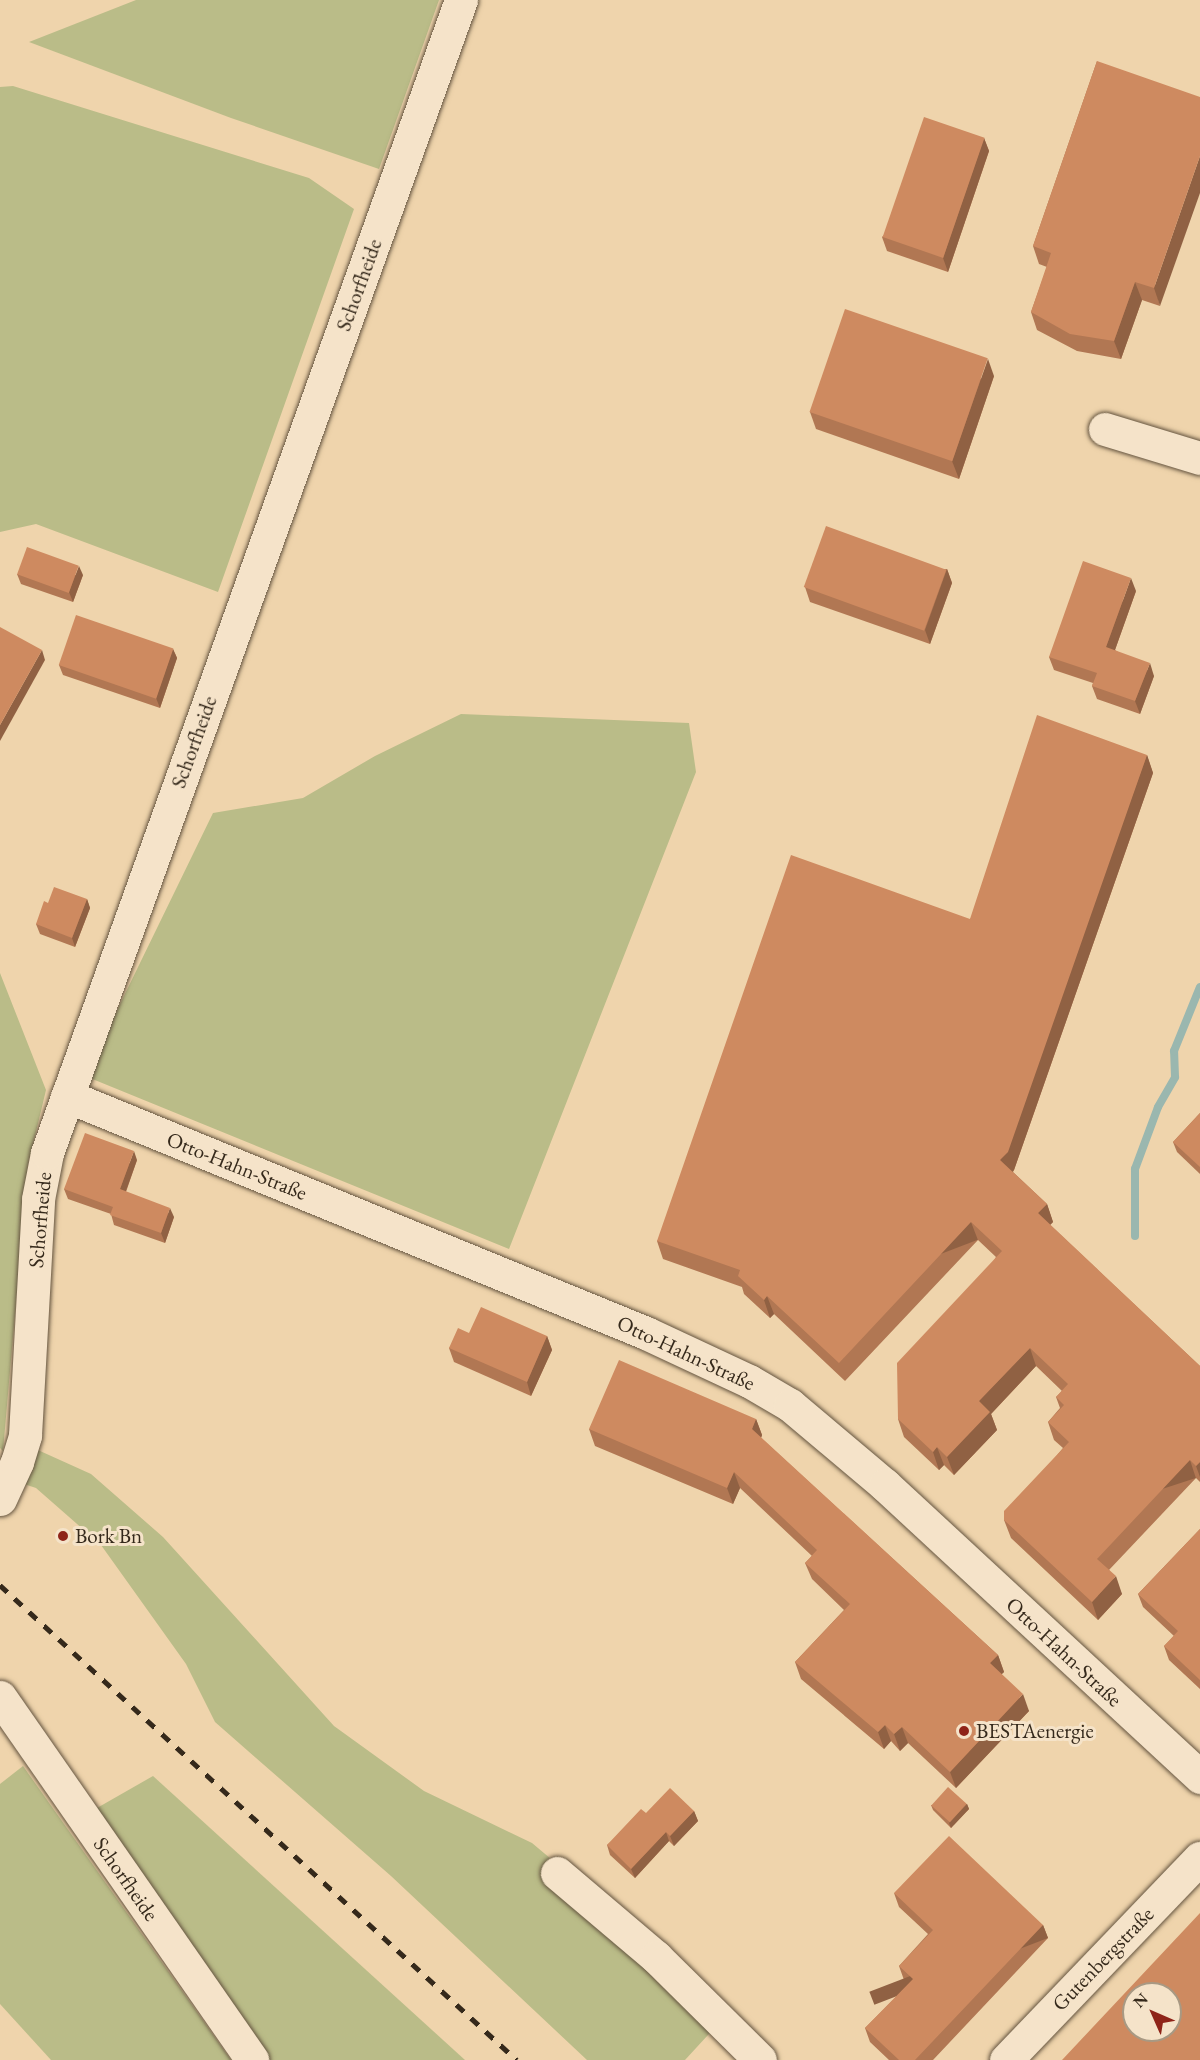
<!DOCTYPE html>
<meta charset="utf-8">
<style>
body{margin:0}
#map{position:relative;width:1200px;height:2060px;overflow:hidden;background:#efd4ac;font-family:"EB Garamond",serif}
div>[style]{position:absolute}
.green>*{inset:0;background:#babc88}
.stream>*{height:8px;margin:-4px;padding:0 4px;transform-origin:4px;border-radius:4px;background:#9ab7af}
.roads{filter:drop-shadow(0 0 2px #64543f) drop-shadow(0 0 2px #64543f)}
.minor>*{height:33px;margin:-16.5px;padding:0 16.5px;transform-origin:16.5px;border-radius:16.5px;background:#f5e3c9}
.rail>*{height:4.5px;margin-top:-2.25px;transform-origin:0;background:repeating-linear-gradient(90deg,#35291b 0 10px,transparent 0 20px)}
.wall>*{inset:0;background:#b17753}
.shaded-wall>*{inset:0;background:#906143;transform-origin:0 0}
.building>*{inset:0;background:#ce8a60;transform-origin:0 0}
.dots>*{width:16px;height:16px;translate:-50% -50%;box-sizing:border-box;border:3px solid #f5e3c9;border-radius:50%}
span{translate:-50% -50%;white-space:nowrap;text-align:center;line-height:1.15;-webkit-text-stroke:6px #f5e3c9;paint-order:stroke}
.street-label{font-size:21px;color:#35291b}
.poi-label{font-size:21px;color:#35291b}
.left{translate:0 -50%;text-align:left}
.north{position:absolute;left:1122px;top:1982px;width:60px;height:60px;box-sizing:border-box;background:#f5e3c9;border:2px solid #a89983;border-radius:50%;rotate:315deg;font-size:16px;font-weight:700;line-height:24px;text-align:center;color:#35291b}
.north::after{content:'';display:block;margin:auto;width:21px;height:27px;background:#8f2418;clip-path:polygon(50% 0,100% 100%,50% 72%,0 100%)}
</style>
<div id="map">
<div class="green">
<div style="clip-path:polygon(136px 0,439px 0,379px 169px,231px 118px,29px 42px)"></div>
<div style="clip-path:polygon(13px 86px,309px 178px,354px 209px,218px 592px,36px 524px,0 532px,0 87px)"></div>
<div style="clip-path:polygon(461px 714px,689px 723px,696px 772px,509px 1249px,85px 1076px,213px 813px,303px 798px,375px 756px)"></div>
<div style="clip-path:polygon(0 973px,46px 1090px,28px 1165px,3px 1451px,0 1448px)"></div>
<div style="clip-path:polygon(29px 1446px,91px 1474px,163px 1537px,334px 1726px,424px 1791px,532px 1843px,731px 2010px,685px 2060px,587px 2060px,391px 1876px,215px 1722px,186px 1664px,101px 1545px,36px 1488px,18px 1482px)"></div>
<div style="clip-path:polygon(23px 1766px,231px 2060px,51px 2060px,0 2004px,0 1784px)"></div>
<div style="clip-path:polygon(153px 1776px,465px 2060px,266px 2060px,83px 1816px)"></div>
</div>
<div class="stream">
<div style="left:1135px;top:1236px;width:67px;rotate:-90deg"></div>
<div style="left:1135px;top:1169px;width:66px;rotate:-69.6deg"></div>
<div style="left:1158px;top:1107px;width:34px;rotate:-60deg"></div>
<div style="left:1175px;top:1077px;width:26px;rotate:-92deg"></div>
<div style="left:1174px;top:1051px;width:69px;rotate:-67.9deg"></div>
</div>
<div class="roads">
<div class="minor">
<div style="left:1105px;top:429px;width:99px;rotate:17deg"></div>
<div style="left:67px;top:1096px;width:626px;rotate:22.26deg"></div>
<div style="left:646px;top:1333px;width:114px;rotate:25deg"></div>
<div style="left:749px;top:1381px;width:48px;rotate:30.3deg"></div>
<div style="left:790px;top:1405px;width:124px;rotate:40.1deg"></div>
<div style="left:885px;top:1485px;width:430px;rotate:42.8deg"></div>
<div style="left:0;top:1499px;width:41px;rotate:-65.3deg"></div>
<div style="left:17px;top:1462px;width:28px;rotate:-73deg"></div>
<div style="left:25px;top:1435px;width:236px;rotate:-86.8deg"></div>
<div style="left:38px;top:1199px;width:47px;rotate:-78.9deg"></div>
<div style="left:47px;top:1153px;width:1225px;rotate:-70.25deg"></div>
<div style="left:0;top:1697px;width:442px;rotate:55.2deg"></div>
<div style="left:557px;top:1873px;width:130px;rotate:40.3deg"></div>
<div style="left:656px;top:1957px;width:146px;rotate:44.7deg"></div>
<div style="left:1006px;top:2060px;width:280px;rotate:-46.2deg"></div>
</div>
</div>
<div class="rail">
<div style="left:0;top:1585px;width:702px;rotate:42.58deg"></div>
</div>
<div class="wall">
<div style="clip-path:polygon(1097px 61px,1160px 306px,1142px 300px,1121px 359px,1077px 351px,1037px 330px,1031px 312px,1047px 267px,1039px 264px,1033px 246px)"></div>
<div style="clip-path:polygon(984px 138px,989px 151px,948px 272px,887px 251px,882px 237px)"></div>
<div style="clip-path:polygon(994px 376px,959px 479px,816px 429px,810px 412px)"></div>
<div style="clip-path:polygon(947px 569px,952px 583px,930px 644px,810px 602px,805px 587px)"></div>
<div style="clip-path:polygon(17px 574px,83px 575px,73px 602px,21px 584px)"></div>
<div style="clip-path:polygon(1136px 591px,1115px 650px,1154px 676px,1140px 714px,1097px 699px,1092px 686px,1093px 683px,1054px 670px,1049px 657px)"></div>
<div style="clip-path:polygon(173px 649px,177px 658px,160px 708px,63px 675px,59px 665px)"></div>
<div style="clip-path:polygon(1147px 755px,1153px 773px,1014px 1170px,1013px 1172px,1047px 1204px,1053px 1222px,1050px 1225px,1200px 1366px,1200px 1482px,1196px 1478px,1109px 1570px,1122px 1594px,1098px 1620px,1011px 1538px,1004px 1520px,1063px 1448px,1054px 1440px,1048px 1422px,1060px 1408px,1056px 1397px,1062px 1391px,1036px 1366px,991px 1414px,997px 1430px,954px 1475px,944px 1465px,939px 1470px,904px 1437px,898px 1419px,996px 1257px,978px 1240px,845px 1381px,774px 1314px,770px 1318px,744px 1294px,742px 1287px,663px 1259px,657px 1241px,970px 919px)"></div>
<div style="clip-path:polygon(87px 899px,90px 908px,75px 947px,40px 934px,36px 924px)"></div>
<div style="clip-path:polygon(1200px 1113px,1200px 1174px,1177px 1152px,1173px 1142px)"></div>
<div style="clip-path:polygon(137px 1160px,126px 1192px,174px 1217px,165px 1243px,114px 1225px,111px 1214px,68px 1199px,64px 1189px)"></div>
<div style="clip-path:polygon(469px 1333px,547px 1336px,552px 1350px,531px 1396px,454px 1362px,449px 1348px)"></div>
<div style="clip-path:polygon(756px 1419px,762px 1435px,761px 1438px,998px 1655px,1004px 1672px,1001px 1674px,1029px 1711px,956px 1788px,908px 1743px,900px 1751px,891px 1741px,884px 1749px,801px 1679px,795px 1662px,844px 1610px,812px 1579px,805px 1563px,812px 1556px,740px 1488px,733px 1504px,595px 1446px,589px 1429px)"></div>
<div style="clip-path:polygon(1200px 1529px,1200px 1689px,1169px 1660px,1164px 1646px,1174px 1636px,1143px 1607px,1138px 1594px)"></div>
<div style="clip-path:polygon(967px 1804px,969px 1809px,951px 1828px,933px 1810px,931px 1805px)"></div>
<div style="clip-path:polygon(694px 1811px,698px 1821px,674px 1846px,669px 1841px,635px 1878px,610px 1855px,607px 1845px,646px 1813px)"></div>
<div style="clip-path:polygon(894px 1893px,1043px 1925px,1048px 1938px,933px 2060px,889px 2060px,870px 2042px,865px 2028px,909px 1984px,904px 1980px,899px 1966px,928px 1934px,899px 1907px)"></div>
</div>
<div class="shaded-wall">
<div style="clip-path:polygon(984px 138px,989px 151px,948px 272px,943px 258px)"></div>
<div style="clip-path:polygon(1200px 156px,1200px 193px,1160px 306px,1154px 288px)"></div>
<div style="clip-path:polygon(1135px 282px,1142px 300px,1121px 359px,1114px 341px)"></div>
<div style="clip-path:polygon(988px 359px,994px 376px,959px 479px,952px 461px)"></div>
<div style="clip-path:polygon(79px 566px,83px 575px,73px 602px,69px 592px)"></div>
<div style="clip-path:polygon(947px 569px,952px 583px,930px 644px,925px 630px)"></div>
<div style="clip-path:polygon(1131px 578px,1136px 591px,1111px 661px,1106px 647px)"></div>
<div style="clip-path:polygon(173px 649px,177px 658px,160px 708px,156px 698px)"></div>
<div style="clip-path:polygon(42px 650px,45px 660px,0 741px,0 725px)"></div>
<div style="clip-path:polygon(1150px 663px,1154px 676px,1140px 714px,1135px 701px)"></div>
<div style="clip-path:polygon(1147px 755px,1153px 773px,1014px 1170px,1007px 1178px,1000px 1160px)"></div>
<div style="clip-path:polygon(87px 899px,90px 908px,75px 947px,72px 938px)"></div>
<div style="clip-path:polygon(134px 1151px,137px 1160px,123px 1199px,120px 1189px)"></div>
<div style="clip-path:polygon(1047px 1204px,1053px 1222px,1044px 1231px,1038px 1213px)"></div>
<div style="clip-path:polygon(170px 1208px,174px 1217px,165px 1243px,161px 1233px)"></div>
<div style="left:971px;top:1222px;width:19px;height:193px;rotate:69deg"></div>
<div style="clip-path:polygon(767px 1296px,774px 1314px,770px 1318px,764px 1300px)"></div>
<div style="clip-path:polygon(547px 1336px,552px 1350px,531px 1396px,527px 1382px)"></div>
<div style="clip-path:polygon(1030px 1348px,1036px 1366px,991px 1414px,997px 1430px,954px 1475px,947px 1457px,979px 1401px)"></div>
<div style="clip-path:polygon(756px 1419px,762px 1435px,758px 1446px,752px 1429px)"></div>
<div style="clip-path:polygon(937px 1447px,944px 1465px,939px 1470px,933px 1452px)"></div>
<div style="left:1190px;top:1460px;width:19px;height:136px;rotate:72deg"></div>
<div style="clip-path:polygon(1200px 1462px,1200px 1477px,1196px 1466px)"></div>
<div style="clip-path:polygon(734px 1472px,740px 1488px,733px 1504px,727px 1488px)"></div>
<div style="clip-path:polygon(1116px 1576px,1122px 1594px,1098px 1620px,1092px 1602px)"></div>
<div style="clip-path:polygon(998px 1655px,1004px 1672px,996px 1680px,990px 1663px)"></div>
<div style="clip-path:polygon(1023px 1694px,1029px 1711px,956px 1788px,950px 1772px)"></div>
<div style="clip-path:polygon(885px 1725px,891px 1741px,884px 1749px,878px 1732px)"></div>
<div style="clip-path:polygon(902px 1727px,908px 1743px,900px 1751px,894px 1734px)"></div>
<div style="clip-path:polygon(967px 1804px,969px 1809px,951px 1828px,949px 1823px)"></div>
<div style="clip-path:polygon(694px 1811px,698px 1821px,674px 1846px,670px 1836px)"></div>
<div style="clip-path:polygon(666px 1832px,669px 1841px,635px 1878px,631px 1869px)"></div>
<div style="left:1043px;top:1925px;width:14px;height:186px;rotate:69deg"></div>
</div>
<div class="building">
<div style="clip-path:polygon(1097px 61px,1200px 97px,1200px 156px,1154px 288px,1135px 282px,1114px 341px,1070px 334px,1031px 312px,1051px 253px,1033px 246px)"></div>
<div style="left:924px;top:117px;width:64px;height:127px;rotate:19deg"></div>
<div style="left:845px;top:309px;width:151px;height:109px;rotate:19deg"></div>
<div style="left:826px;top:526px;width:128px;height:65px;rotate:20deg"></div>
<div style="left:27px;top:547px;width:55px;height:29px;rotate:20deg"></div>
<div style="clip-path:polygon(1083px 561px,1131px 578px,1106px 647px,1150px 663px,1135px 701px,1092px 686px,1097px 673px,1049px 657px)"></div>
<div style="left:76px;top:615px;width:103px;height:53px;rotate:19deg"></div>
<div style="clip-path:polygon(0 627px,42px 650px,0 725px)"></div>
<div style="clip-path:polygon(1037px 715px,1147px 755px,1008px 1152px,1000px 1160px,1047px 1204px,1038px 1213px,1200px 1366px,1200px 1462px,1196px 1466px,1190px 1460px,1097px 1559px,1116px 1576px,1092px 1602px,1004px 1520px,1004px 1511px,1069px 1442px,1048px 1422px,1064px 1405px,1056px 1397px,1068px 1384px,1030px 1348px,979px 1401px,990px 1412px,947px 1457px,937px 1447px,933px 1452px,898px 1419px,897px 1363px,1002px 1251px,971px 1222px,839px 1363px,767px 1296px,764px 1300px,738px 1276px,740px 1270px,657px 1241px,791px 855px,970px 919px)"></div>
<div style="clip-path:polygon(54px 887px,87px 899px,72px 938px,36px 924px,44px 901px,48px 903px)"></div>
<div style="clip-path:polygon(1200px 1113px,1200px 1167px,1173px 1142px)"></div>
<div style="clip-path:polygon(85px 1133px,134px 1151px,120px 1189px,170px 1208px,161px 1233px,110px 1215px,113px 1207px,64px 1189px)"></div>
<div style="clip-path:polygon(481px 1307px,547px 1336px,527px 1382px,449px 1348px,458px 1328px,469px 1333px)"></div>
<div style="clip-path:polygon(619px 1360px,756px 1419px,752px 1429px,998px 1655px,990px 1663px,1023px 1694px,950px 1772px,902px 1727px,894px 1734px,885px 1725px,878px 1732px,795px 1662px,850px 1604px,805px 1563px,817px 1550px,734px 1472px,727px 1488px,589px 1429px)"></div>
<div style="clip-path:polygon(1200px 1529px,1200px 1680px,1164px 1646px,1178px 1631px,1138px 1594px)"></div>
<div style="left:948px;top:1787px;width:25px;height:25px;rotate:42deg"></div>
<div style="clip-path:polygon(670px 1788px,694px 1811px,670px 1836px,666px 1832px,631px 1869px,607px 1845px,641px 1809px,646px 1813px)"></div>
<div style="clip-path:polygon(949px 1836px,1043px 1925px,915px 2060px,899px 2060px,865px 2028px,913px 1979px,899px 1966px,933px 1930px,894px 1893px)"></div>
<div style="clip-path:polygon(evenodd,1200px 1913px,1200px 2060px,1062px 2060px,1200px 1913px,1134px 1994px,1170px 1994px,1170px 2030px,1134px 2030px,1134px 1994px)"></div>
</div>
<div class="dots">
<div style="left:63px;top:1536px;background:#8f2418"></div>
<div style="left:964px;top:1731px;background:#8f2418"></div>
</div>
<div class="street-label">
<span style="left:359px;top:285px;rotate:-70deg">Schorfheide</span>
<span style="left:194px;top:742px;rotate:-70deg">Schorfheide</span>
<span style="left:237px;top:1166px;rotate:22deg">Otto-Hahn-Straße</span>
<span style="left:40px;top:1220px;rotate:-85deg">Schorfheide</span>
<span style="left:686px;top:1353px;rotate:25deg">Otto-Hahn-Straße</span>
<span style="left:1064px;top:1652px;rotate:43deg">Otto-Hahn-Straße</span>
<span style="left:126px;top:1879px;rotate:55deg">Schorfheide</span>
<span style="left:1103px;top:1959px;rotate:-46deg">Gutenbergstraße</span>
</div>
<div class="poi-label">
<span class="left" style="left:75px;top:1536px">Bork Bn</span>
<span class="left" style="left:976px;top:1731px">BESTAenergie</span>
</div>
<div class="north">N</div>
</div>
